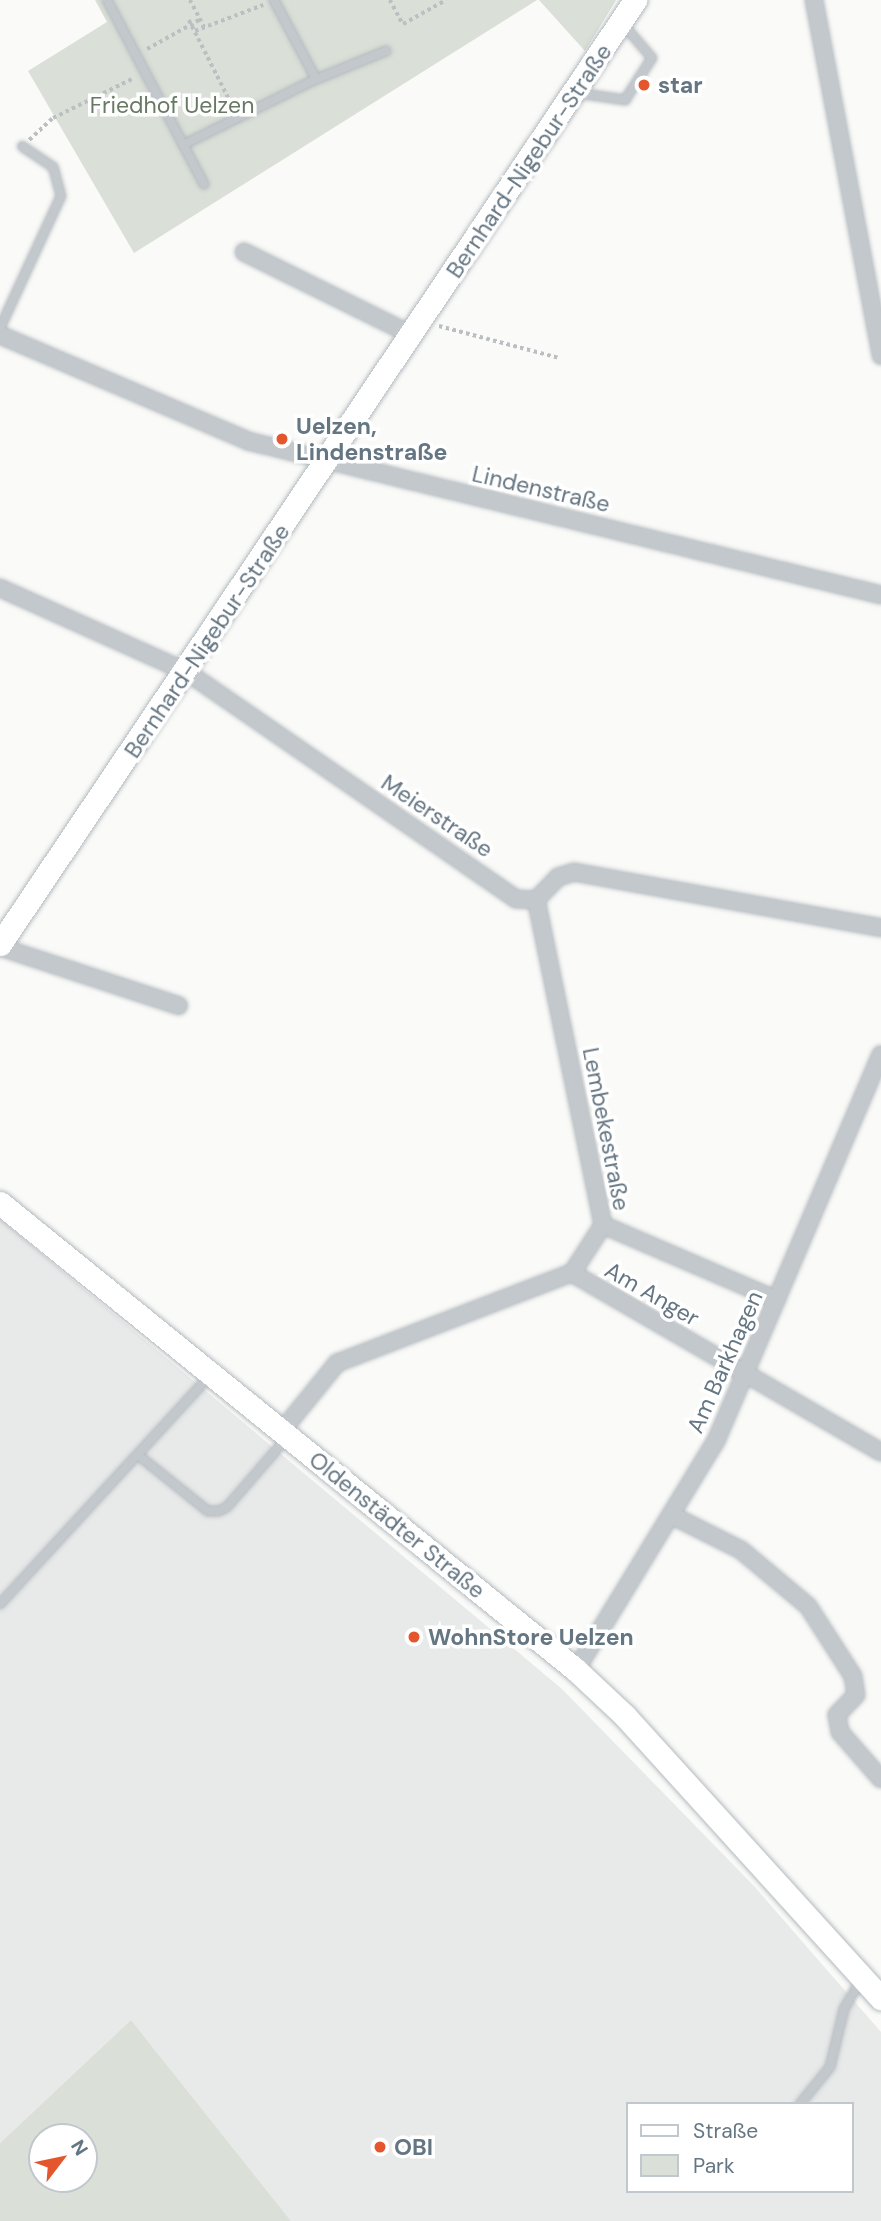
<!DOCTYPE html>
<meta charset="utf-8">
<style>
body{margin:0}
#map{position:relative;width:881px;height:2221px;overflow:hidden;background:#fafaf8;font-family:"DM Sans",sans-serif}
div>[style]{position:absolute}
.built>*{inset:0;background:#e8e9e9}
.green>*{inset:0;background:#dadfd7}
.path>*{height:3.5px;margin-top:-1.75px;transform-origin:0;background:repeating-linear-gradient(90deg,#bbbfc2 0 3.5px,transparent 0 7px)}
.roads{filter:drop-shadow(0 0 2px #b3babf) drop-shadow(0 0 2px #b3babf)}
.lane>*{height:8px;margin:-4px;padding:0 4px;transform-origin:4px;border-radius:4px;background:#c3c8cc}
.street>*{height:16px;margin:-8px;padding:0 8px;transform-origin:8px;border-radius:8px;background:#c3c8cc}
.secondary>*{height:23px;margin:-11.5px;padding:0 11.5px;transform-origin:11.5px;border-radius:11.5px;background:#fff}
.dots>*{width:19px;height:19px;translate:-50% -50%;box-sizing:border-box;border:4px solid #fff;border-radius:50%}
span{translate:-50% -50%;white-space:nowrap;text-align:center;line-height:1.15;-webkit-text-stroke:7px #fff;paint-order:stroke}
.poi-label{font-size:23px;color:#657683;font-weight:700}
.left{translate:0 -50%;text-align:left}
.park-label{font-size:23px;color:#687a64}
.street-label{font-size:23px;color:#657683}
.legend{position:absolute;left:626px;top:2102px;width:228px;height:91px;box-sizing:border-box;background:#fff;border:2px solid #c1c8cd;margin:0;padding:9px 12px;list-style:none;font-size:21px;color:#657683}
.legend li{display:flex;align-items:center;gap:14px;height:35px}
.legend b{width:35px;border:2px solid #c1c8cd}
.north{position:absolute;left:28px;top:2123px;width:70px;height:70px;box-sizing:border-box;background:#fff;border:2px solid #c1c8cd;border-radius:50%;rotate:58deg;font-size:19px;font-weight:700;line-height:28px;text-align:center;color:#657683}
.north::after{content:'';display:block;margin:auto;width:24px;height:32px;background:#e4572e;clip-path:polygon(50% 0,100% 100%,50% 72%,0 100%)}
</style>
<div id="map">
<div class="built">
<div style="clip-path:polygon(evenodd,0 1219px,562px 1689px,754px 1886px,881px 2032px,881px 2221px,291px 2221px,131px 2020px,0 2143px,0 1219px,627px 2104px,851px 2104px,851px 2191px,627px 2191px,627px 2104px)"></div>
</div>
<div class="green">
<div style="clip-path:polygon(95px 0,537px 0,134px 253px,28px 71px,107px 22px)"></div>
<div style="clip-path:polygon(539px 0,616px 0,585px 51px)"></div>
<div style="clip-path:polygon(evenodd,131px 2020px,291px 2221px,0 2221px,0 2143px,131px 2020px,84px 2137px,84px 2179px,42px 2179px,42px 2137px,84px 2137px)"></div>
</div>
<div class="path">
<div style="left:190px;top:0;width:30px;rotate:62deg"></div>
<div style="left:390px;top:0;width:27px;rotate:62deg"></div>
<div style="left:403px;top:24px;width:49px;rotate:-29.2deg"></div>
<div style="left:189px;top:20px;width:100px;rotate:63.2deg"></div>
<div style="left:195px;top:31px;width:73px;rotate:-20.9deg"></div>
<div style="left:147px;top:49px;width:62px;rotate:-29.1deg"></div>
<div style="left:29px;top:140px;width:33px;rotate:-43deg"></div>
<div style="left:53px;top:118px;width:90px;rotate:-26.3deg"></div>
<div style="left:439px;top:326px;width:124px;rotate:14.9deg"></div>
</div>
<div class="roads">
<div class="lane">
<div style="left:107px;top:0;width:208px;rotate:62.2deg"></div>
<div style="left:274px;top:0;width:89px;rotate:62deg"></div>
<div style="left:577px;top:93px;width:49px;rotate:8.3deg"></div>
<div style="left:625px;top:100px;width:50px;rotate:-57.3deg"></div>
<div style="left:652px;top:58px;width:46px;rotate:-130.6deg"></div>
<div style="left:183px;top:145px;width:144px;rotate:-26.4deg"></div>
<div style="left:312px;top:81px;width:80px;rotate:-22.1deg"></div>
<div style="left:0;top:328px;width:145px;rotate:-65.2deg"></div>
<div style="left:61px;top:196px;width:30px;rotate:-105deg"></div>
<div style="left:53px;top:167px;width:37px;rotate:-146deg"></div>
<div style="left:138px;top:1455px;width:90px;rotate:38.7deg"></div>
<div style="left:208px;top:1511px;width:11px"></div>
<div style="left:219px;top:1511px;width:9px;rotate:-27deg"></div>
<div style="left:227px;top:1507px;width:90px;rotate:-49.1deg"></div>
<div style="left:0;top:1604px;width:309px;rotate:-47.4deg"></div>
<div style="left:800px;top:2104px;width:48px;rotate:-51deg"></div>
<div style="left:830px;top:2067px;width:60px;rotate:-76.4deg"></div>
<div style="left:844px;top:2009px;width:34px;rotate:-60deg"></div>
</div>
<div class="street">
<div style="left:814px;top:0;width:362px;rotate:79.3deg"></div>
<div style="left:244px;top:252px;width:187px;rotate:26.3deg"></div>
<div style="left:0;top:335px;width:270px;rotate:23.1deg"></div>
<div style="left:248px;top:441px;width:651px;rotate:13.67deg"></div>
<div style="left:0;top:588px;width:205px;rotate:24.2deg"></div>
<div style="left:187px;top:672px;width:400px;rotate:34.6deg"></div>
<div style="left:516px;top:899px;width:20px;rotate:3deg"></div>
<div style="left:536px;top:900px;width:32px;rotate:-46deg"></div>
<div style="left:558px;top:877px;width:17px;rotate:-17deg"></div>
<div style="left:574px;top:872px;width:312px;rotate:10.3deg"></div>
<div style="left:0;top:947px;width:188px;rotate:18.2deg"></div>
<div style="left:603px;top:1225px;width:189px;rotate:23.3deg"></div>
<div style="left:572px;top:1273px;width:357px;rotate:30.1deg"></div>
<div style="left:281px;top:1432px;width:89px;rotate:-50.9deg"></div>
<div style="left:337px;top:1363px;width:252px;rotate:-21deg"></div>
<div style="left:572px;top:1273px;width:57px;rotate:-57.1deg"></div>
<div style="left:603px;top:1225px;width:332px;rotate:-101.6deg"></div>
<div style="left:671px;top:1515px;width:78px;rotate:26.6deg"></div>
<div style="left:741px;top:1550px;width:87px;rotate:39.9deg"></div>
<div style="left:808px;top:1606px;width:83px;rotate:57.3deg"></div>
<div style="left:853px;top:1676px;width:19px;rotate:81deg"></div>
<div style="left:856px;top:1695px;width:28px;rotate:134deg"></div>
<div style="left:837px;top:1715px;width:17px;rotate:80deg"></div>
<div style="left:840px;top:1732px;width:62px;rotate:48.9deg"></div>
<div style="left:576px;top:1670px;width:268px;rotate:-58.6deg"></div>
<div style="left:716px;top:1441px;width:420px;rotate:-66.9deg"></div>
</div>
<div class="secondary">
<div style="left:0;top:944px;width:1138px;rotate:-56.07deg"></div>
<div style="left:0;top:1203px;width:742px;rotate:39.03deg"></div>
<div style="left:576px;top:1670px;width:67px;rotate:43.2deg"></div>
<div style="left:625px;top:1716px;width:381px;rotate:47.8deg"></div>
</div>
</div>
<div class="dots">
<div style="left:644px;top:85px;background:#e4572e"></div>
<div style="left:282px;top:439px;background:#e4572e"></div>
<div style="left:414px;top:1637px;background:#e4572e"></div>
<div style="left:380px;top:2147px;background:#e4572e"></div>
</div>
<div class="poi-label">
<span class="left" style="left:658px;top:85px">star</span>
<span class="left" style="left:296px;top:439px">Uelzen,<br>Lindenstraße</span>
<span class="left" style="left:428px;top:1637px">WohnStore Uelzen</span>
<span class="left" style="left:394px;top:2147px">OBI</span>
</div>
<div class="park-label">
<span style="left:172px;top:105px">Friedhof Uelzen</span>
</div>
<div class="street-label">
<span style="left:529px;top:161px;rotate:-56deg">Bernhard-Nigebur-Straße</span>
<span style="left:541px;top:489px;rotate:13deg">Lindenstraße</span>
<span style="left:207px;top:641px;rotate:-56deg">Bernhard-Nigebur-Straße</span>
<span style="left:437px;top:816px;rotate:34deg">Meierstraße</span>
<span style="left:606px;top:1129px;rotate:79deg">Lembekestraße</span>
<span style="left:652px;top:1294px;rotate:30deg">Am Anger</span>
<span style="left:725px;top:1362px;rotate:-66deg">Am Barkhagen</span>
<span style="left:397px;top:1525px;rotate:39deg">Oldenstädter Straße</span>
</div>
<ul class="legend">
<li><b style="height:9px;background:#fff"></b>Straße</li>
<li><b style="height:19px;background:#dadfd7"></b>Park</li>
</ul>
<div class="north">N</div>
</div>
